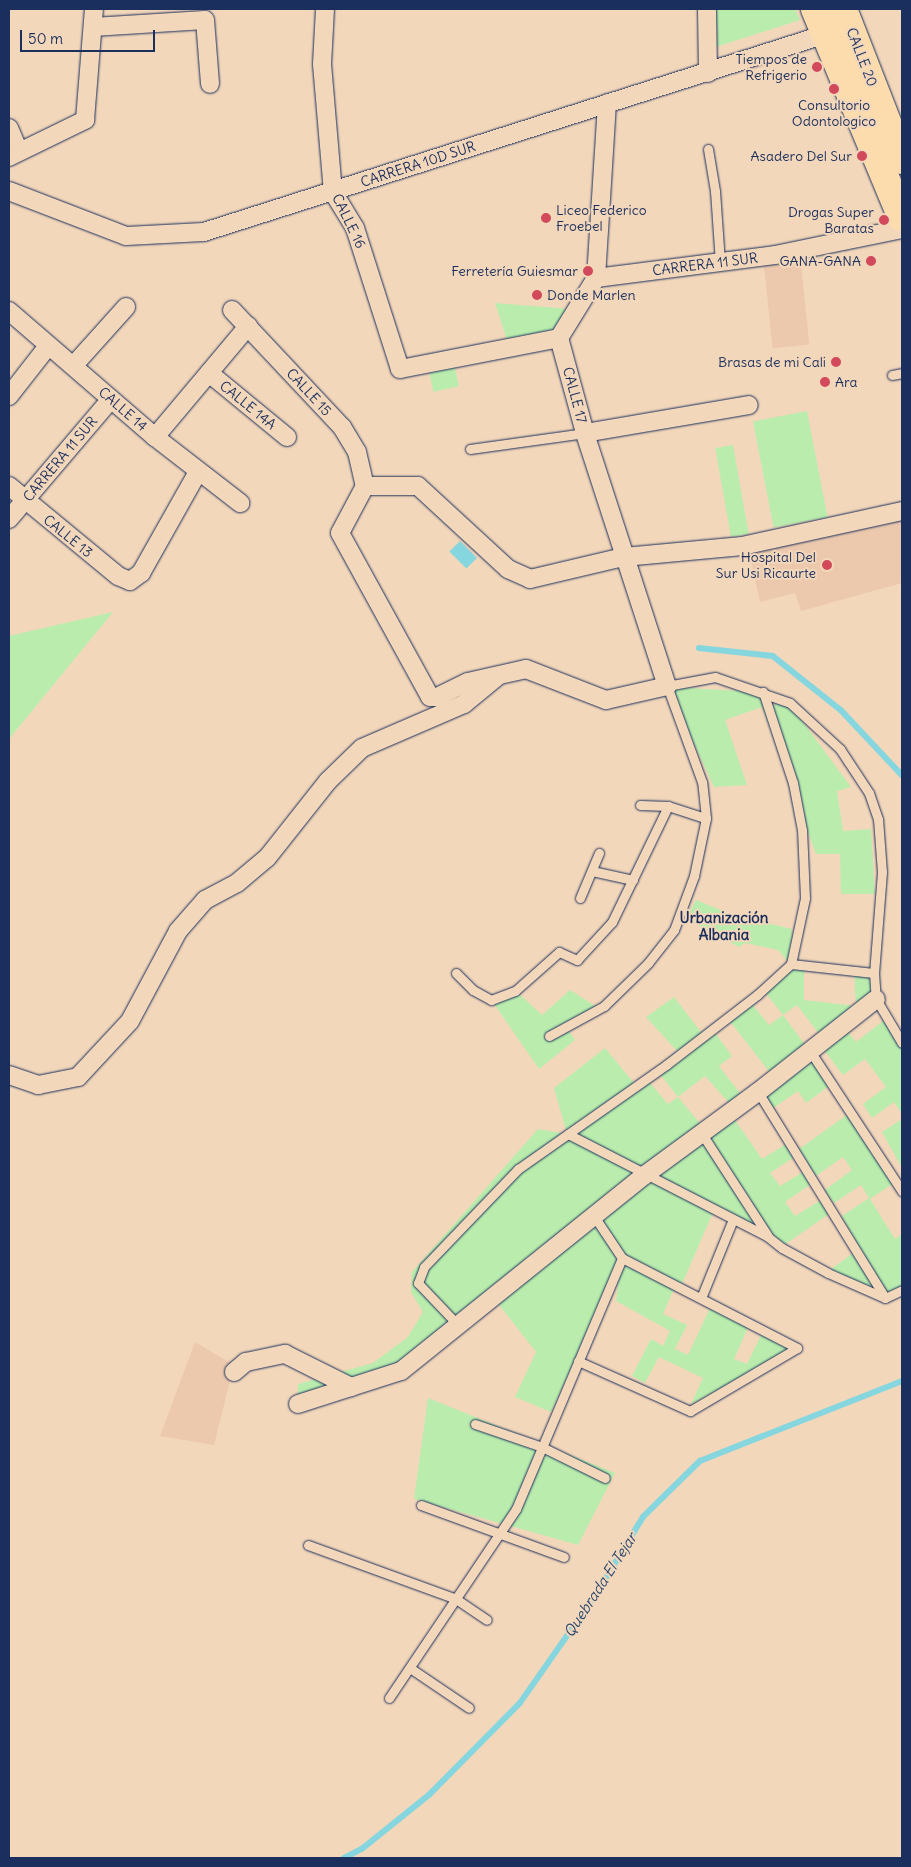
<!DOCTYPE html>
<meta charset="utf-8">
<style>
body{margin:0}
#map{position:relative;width:911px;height:1867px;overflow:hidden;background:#f3d7ba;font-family:Delius,sans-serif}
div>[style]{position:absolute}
.built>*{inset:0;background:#ecc9ad;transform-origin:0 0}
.green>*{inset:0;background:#baedad;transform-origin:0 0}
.water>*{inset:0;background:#85d6de;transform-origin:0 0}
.stream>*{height:5.5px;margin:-2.75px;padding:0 2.75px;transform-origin:2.75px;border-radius:2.75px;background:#85d6de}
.roads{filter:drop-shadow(0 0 1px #1b2f5e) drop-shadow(0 0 1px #1b2f5e)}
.lane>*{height:9px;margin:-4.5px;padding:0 4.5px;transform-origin:4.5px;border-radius:4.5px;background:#f3d7ba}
.street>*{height:18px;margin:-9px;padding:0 9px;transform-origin:9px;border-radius:9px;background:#f3d7ba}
.primary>*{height:28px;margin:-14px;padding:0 14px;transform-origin:14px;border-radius:14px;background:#fcdcac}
.dots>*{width:14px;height:14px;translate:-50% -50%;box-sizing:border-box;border:2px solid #f3d7ba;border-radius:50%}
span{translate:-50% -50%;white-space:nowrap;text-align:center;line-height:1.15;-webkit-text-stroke:4px #f3d7ba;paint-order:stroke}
.street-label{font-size:14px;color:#1b2f5e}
.poi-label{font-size:14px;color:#1b2f5e}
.right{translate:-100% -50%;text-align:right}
.left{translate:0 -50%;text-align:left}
.neighbourhood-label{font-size:15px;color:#1b2f5e;font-weight:700}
.water-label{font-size:15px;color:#2b4871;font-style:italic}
.frame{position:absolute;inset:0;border:10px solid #1b2f5e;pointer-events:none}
.scale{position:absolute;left:20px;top:30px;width:135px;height:22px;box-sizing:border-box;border:2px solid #1b2f5e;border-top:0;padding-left:6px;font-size:15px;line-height:18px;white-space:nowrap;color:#1b2f5e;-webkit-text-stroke:4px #f3d7ba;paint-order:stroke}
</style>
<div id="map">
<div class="built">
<div style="left:800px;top:255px;width:90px;height:37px;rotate:84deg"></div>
<div style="clip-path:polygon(902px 517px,902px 583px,801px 611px,795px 593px,760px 602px,748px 547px)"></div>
<div style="clip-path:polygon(195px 1342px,234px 1365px,214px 1445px,160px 1436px)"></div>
</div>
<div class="green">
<div style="clip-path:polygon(713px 9px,795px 9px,800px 20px,716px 47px)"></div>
<div style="clip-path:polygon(495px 303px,571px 309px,555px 333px,508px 343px)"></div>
<div style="left:452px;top:354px;width:33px;height:26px;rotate:78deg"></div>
<div style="left:807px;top:411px;width:108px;height:55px;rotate:79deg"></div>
<div style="left:733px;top:445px;width:90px;height:18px;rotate:80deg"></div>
<div style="clip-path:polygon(113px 612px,9px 739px,9px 636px)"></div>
<div style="clip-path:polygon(668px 687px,762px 692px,763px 707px,788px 702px,851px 787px,837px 791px,843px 831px,871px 829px,875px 894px,841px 894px,840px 854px,816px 854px,762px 707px,725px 720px,747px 785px,714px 787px)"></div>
<div style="clip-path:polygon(696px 900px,730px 914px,792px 929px,791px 964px,804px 966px,804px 1000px,856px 1006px,854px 971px,874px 973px,876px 999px,820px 1035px,797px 1005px,783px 1015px,806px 1046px,771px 1074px,725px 1015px,747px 998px,769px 1025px,783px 1015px,761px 987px,790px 964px,778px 950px,745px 943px,739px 947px,686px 919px)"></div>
<div style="clip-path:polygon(570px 990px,595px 1006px,551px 1034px,568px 1030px,575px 1040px,539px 1069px,492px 1001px,516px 991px,542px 1015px)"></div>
<div style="clip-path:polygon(674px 997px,701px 1032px,710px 1026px,732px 1056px,719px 1066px,743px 1097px,732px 1106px,705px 1076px,678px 1097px,704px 1128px,730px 1113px,762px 1159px,786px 1144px,794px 1157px,770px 1173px,780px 1186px,803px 1172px,811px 1184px,785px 1202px,795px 1216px,821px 1200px,829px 1214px,784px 1245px,714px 1210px,679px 1291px,674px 1289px,663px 1314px,687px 1325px,675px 1349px,688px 1355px,711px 1306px,749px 1325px,734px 1359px,747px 1364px,763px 1331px,797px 1348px,691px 1404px,703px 1378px,659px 1357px,645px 1383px,632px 1376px,651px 1339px,663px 1346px,670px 1331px,616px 1301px,621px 1260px,551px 1412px,515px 1397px,536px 1352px,493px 1297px,401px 1371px,298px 1404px,298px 1384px,373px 1363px,408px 1337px,423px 1312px,411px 1292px,412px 1272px,538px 1129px,567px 1134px,554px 1088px,605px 1048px,634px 1083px,644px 1076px,668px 1104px,678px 1097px,655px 1068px,677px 1051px,646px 1017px)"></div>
<div style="clip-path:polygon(887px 1018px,902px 1043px,902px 1114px,894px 1102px,872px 1118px,863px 1104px,886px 1087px,865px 1059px,843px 1075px,824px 1050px,847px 1031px,856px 1042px)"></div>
<div style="clip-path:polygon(813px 1061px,829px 1086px,806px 1103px,798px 1091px,773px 1108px,766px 1097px)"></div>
<div style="clip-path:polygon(848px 1114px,892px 1184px,870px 1199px,895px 1239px,902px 1234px,902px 1290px,885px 1298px,842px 1216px,869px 1198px,861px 1185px,834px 1203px,825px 1190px,852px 1170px,843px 1157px,816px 1176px,799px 1149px)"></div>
<div style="clip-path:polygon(902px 1119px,902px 1168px,882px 1132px)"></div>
<div style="clip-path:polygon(853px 1253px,875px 1290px,830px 1270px)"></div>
<div style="clip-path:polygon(428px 1398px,615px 1473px,578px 1545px,414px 1499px)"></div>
</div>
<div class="water">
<div style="left:460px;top:541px;width:24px;height:15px;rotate:45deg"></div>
</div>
<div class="stream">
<div style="left:699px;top:648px;width:74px;rotate:6.2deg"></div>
<div style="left:773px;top:656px;width:87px;rotate:38.5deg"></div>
<div style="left:841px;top:710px;width:89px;rotate:46.8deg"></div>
<div style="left:344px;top:1858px;width:20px;rotate:-27deg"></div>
<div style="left:362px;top:1849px;width:86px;rotate:-38.9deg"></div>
<div style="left:429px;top:1795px;width:129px;rotate:-45.3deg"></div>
<div style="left:520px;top:1703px;width:131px;rotate:-55deg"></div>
<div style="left:595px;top:1596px;width:92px;rotate:-58.7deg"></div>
<div style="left:643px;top:1517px;width:80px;rotate:-44.5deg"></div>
<div style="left:700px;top:1461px;width:217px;rotate:-21.6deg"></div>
</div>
<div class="roads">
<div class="lane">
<div style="left:708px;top:149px;width:43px;rotate:80.5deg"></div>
<div style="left:715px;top:191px;width:71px;rotate:86deg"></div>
<div style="left:892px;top:375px;width:10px;rotate:-11deg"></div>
<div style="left:470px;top:449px;width:116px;rotate:-7.9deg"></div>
<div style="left:640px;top:805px;width:28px;rotate:2deg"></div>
<div style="left:668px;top:806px;width:40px;rotate:18deg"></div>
<div style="left:592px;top:871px;width:42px;rotate:12.4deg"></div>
<div style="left:580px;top:898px;width:49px;rotate:-67.1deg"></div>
<div style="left:791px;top:964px;width:83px;rotate:6.2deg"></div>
<div style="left:456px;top:973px;width:24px;rotate:45deg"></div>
<div style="left:473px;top:990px;width:21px;rotate:29deg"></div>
<div style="left:491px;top:1000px;width:26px;rotate:-21deg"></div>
<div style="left:515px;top:991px;width:59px;rotate:-41.6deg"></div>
<div style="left:559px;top:952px;width:20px;rotate:24deg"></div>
<div style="left:577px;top:960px;width:52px;rotate:-47.4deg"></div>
<div style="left:612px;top:922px;width:129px;rotate:-64.2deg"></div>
<div style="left:549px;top:1036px;width:63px;rotate:-28.6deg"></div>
<div style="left:604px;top:1006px;width:62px;rotate:-44.3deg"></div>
<div style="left:648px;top:963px;width:42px;rotate:-51.8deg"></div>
<div style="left:674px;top:930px;width:58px;rotate:-69.7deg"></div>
<div style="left:694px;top:876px;width:59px;rotate:-78.3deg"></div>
<div style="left:706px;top:818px;width:36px;rotate:-96deg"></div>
<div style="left:702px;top:782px;width:102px;rotate:-110deg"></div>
<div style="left:667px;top:686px;width:49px;rotate:-10.6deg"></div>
<div style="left:715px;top:677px;width:79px;rotate:19.1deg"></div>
<div style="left:790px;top:703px;width:68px;rotate:42.6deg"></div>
<div style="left:840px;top:749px;width:53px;rotate:56.6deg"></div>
<div style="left:869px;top:793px;width:28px;rotate:71deg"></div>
<div style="left:878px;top:819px;width:53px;rotate:85.7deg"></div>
<div style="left:882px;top:872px;width:101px;rotate:94.5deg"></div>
<div style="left:874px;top:973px;width:26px;rotate:86deg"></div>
<div style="left:876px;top:999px;width:51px;rotate:59.4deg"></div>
<div style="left:810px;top:1051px;width:168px;rotate:56.7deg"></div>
<div style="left:758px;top:1092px;width:242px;rotate:58.3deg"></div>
<div style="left:568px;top:1134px;width:225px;rotate:27.2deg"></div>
<div style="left:768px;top:1237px;width:18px;rotate:38deg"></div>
<div style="left:782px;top:1248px;width:52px;rotate:28.5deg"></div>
<div style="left:828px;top:1273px;width:62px;rotate:23.7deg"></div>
<div style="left:885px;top:1298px;width:19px;rotate:-25deg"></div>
<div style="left:702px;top:1134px;width:121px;rotate:57.1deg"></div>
<div style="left:622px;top:1258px;width:197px;rotate:27.2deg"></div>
<div style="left:701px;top:1298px;width:85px;rotate:-67.9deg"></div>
<div style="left:458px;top:1325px;width:58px;rotate:-133.6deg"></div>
<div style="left:418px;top:1283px;width:17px;rotate:-69deg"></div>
<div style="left:424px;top:1267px;width:136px;rotate:-46.2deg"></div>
<div style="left:518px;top:1169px;width:181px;rotate:-35.1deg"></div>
<div style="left:666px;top:1065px;width:115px;rotate:-37.6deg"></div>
<div style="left:757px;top:995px;width:46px;rotate:-42.4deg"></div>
<div style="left:791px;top:964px;width:67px;rotate:-78deg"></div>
<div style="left:805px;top:898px;width:68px;rotate:-92.5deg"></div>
<div style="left:802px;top:830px;width:48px;rotate:-100.8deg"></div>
<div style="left:793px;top:783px;width:96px;rotate:-108.2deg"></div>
<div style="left:578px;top:1361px;width:123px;rotate:24.1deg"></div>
<div style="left:690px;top:1411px;width:124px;rotate:-30.5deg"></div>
<div style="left:475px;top:1424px;width:71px;rotate:18.9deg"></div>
<div style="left:542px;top:1447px;width:70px;rotate:26.2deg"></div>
<div style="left:421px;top:1505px;width:152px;rotate:20deg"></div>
<div style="left:308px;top:1545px;width:158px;rotate:20deg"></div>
<div style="left:456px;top:1599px;width:37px;rotate:34deg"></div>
<div style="left:410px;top:1668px;width:71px;rotate:34.1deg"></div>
<div style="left:389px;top:1698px;width:228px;rotate:-56.1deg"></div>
<div style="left:516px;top:1509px;width:272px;rotate:-67.1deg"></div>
<div style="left:622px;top:1258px;width:50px;rotate:-123.7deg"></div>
</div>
<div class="street">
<div style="left:325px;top:9px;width:55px;rotate:93.1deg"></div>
<div style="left:322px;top:64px;width:128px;rotate:85.1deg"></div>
<div style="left:333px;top:192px;width:42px;rotate:58.6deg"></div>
<div style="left:355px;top:228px;width:148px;rotate:72.3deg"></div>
<div style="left:400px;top:369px;width:162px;rotate:-11deg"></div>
<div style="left:707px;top:9px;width:64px;rotate:89.1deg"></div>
<div style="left:93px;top:27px;width:112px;rotate:-3.6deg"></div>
<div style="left:205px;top:20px;width:64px;rotate:85.5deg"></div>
<div style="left:9px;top:128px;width:25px;rotate:67deg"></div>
<div style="left:9px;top:157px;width:85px;rotate:-26deg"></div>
<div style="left:85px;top:120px;width:111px;rotate:-85.4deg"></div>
<div style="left:9px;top:191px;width:125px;rotate:21deg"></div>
<div style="left:126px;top:236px;width:78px;rotate:-2.9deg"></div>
<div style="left:204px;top:232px;width:653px;rotate:-17.66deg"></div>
<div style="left:596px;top:278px;width:180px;rotate:-7.3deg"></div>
<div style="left:775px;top:255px;width:130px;rotate:-11.6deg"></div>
<div style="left:232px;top:310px;width:161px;rotate:46.8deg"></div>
<div style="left:342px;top:427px;width:29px;rotate:59deg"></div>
<div style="left:357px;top:452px;width:35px;rotate:77deg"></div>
<div style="left:9px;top:311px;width:193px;rotate:40.8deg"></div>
<div style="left:155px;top:437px;width:108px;rotate:37.8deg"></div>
<div style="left:74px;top:365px;width:78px;rotate:-48.1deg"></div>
<div style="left:209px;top:373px;width:101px;rotate:39.4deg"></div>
<div style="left:9px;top:396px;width:63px;rotate:-52deg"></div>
<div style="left:585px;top:433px;width:166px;rotate:-9.7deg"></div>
<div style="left:155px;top:437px;width:145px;rotate:-50deg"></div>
<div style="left:9px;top:486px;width:141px;rotate:39.5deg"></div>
<div style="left:118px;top:576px;width:13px;rotate:23deg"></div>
<div style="left:130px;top:581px;width:14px;rotate:-36deg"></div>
<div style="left:141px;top:573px;width:116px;rotate:-60.6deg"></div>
<div style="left:365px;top:486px;width:53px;rotate:118deg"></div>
<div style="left:340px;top:533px;width:187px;rotate:61.2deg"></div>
<div style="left:430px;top:697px;width:7px"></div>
<div style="left:437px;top:697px;width:34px;rotate:-26deg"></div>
<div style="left:468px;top:682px;width:59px;rotate:-12.6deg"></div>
<div style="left:526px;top:669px;width:86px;rotate:21.2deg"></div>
<div style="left:606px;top:700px;width:63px;rotate:-12.9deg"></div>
<div style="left:667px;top:686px;width:266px;rotate:-108deg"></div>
<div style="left:585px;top:433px;width:98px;rotate:-105.3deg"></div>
<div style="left:559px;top:338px;width:70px;rotate:-58.3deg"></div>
<div style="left:596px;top:278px;width:175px;rotate:-86.4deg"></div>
<div style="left:365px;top:486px;width:53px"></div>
<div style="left:418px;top:486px;width:122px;rotate:42.7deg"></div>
<div style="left:508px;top:569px;width:24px;rotate:24deg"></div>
<div style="left:530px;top:579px;width:97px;rotate:-13.2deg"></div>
<div style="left:624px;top:557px;width:119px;rotate:-5.3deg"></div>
<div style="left:742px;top:546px;width:164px;rotate:-12.3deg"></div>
<div style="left:9px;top:519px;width:157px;rotate:-49.6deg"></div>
<div style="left:9px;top:1075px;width:31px;rotate:19deg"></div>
<div style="left:38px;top:1085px;width:41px;rotate:-11.3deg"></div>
<div style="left:78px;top:1077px;width:76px;rotate:-47.1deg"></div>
<div style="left:130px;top:1021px;width:102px;rotate:-61.9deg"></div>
<div style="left:178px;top:931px;width:41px;rotate:-48.9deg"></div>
<div style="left:205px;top:900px;width:36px;rotate:-28deg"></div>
<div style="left:237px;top:883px;width:39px;rotate:-40deg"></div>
<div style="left:267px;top:858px;width:98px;rotate:-51.6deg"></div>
<div style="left:328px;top:781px;width:47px;rotate:-44.1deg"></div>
<div style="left:362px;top:748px;width:111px;rotate:-23.3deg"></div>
<div style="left:464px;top:704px;width:44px;rotate:-39.5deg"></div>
<div style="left:234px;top:1372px;width:16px;rotate:-40deg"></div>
<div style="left:246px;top:1362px;width:40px;rotate:-12deg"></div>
<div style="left:285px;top:1354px;width:74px;rotate:26.6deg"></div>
<div style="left:298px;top:1404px;width:108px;rotate:-17.8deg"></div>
<div style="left:401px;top:1371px;width:313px;rotate:-38.8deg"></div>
<div style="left:645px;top:1175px;width:140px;rotate:-36.3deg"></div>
<div style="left:758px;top:1092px;width:150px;rotate:-38.2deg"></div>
</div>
<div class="primary">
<div style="left:815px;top:9px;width:226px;rotate:67.4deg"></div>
<div style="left:843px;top:9px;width:162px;rotate:68.7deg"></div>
</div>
</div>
<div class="dots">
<div style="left:817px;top:67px;background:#d1495b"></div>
<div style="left:834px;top:89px;background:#d1495b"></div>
<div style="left:862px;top:156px;background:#d1495b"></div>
<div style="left:546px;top:218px;background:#d1495b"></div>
<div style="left:884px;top:220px;background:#d1495b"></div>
<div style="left:871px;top:261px;background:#d1495b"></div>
<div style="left:588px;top:271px;background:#d1495b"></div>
<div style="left:537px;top:295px;background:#d1495b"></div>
<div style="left:836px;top:362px;background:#d1495b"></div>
<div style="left:825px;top:382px;background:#d1495b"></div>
<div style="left:827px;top:565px;background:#d1495b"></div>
</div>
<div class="street-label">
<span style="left:862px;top:57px;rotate:69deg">CALLE 20</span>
<span style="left:418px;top:164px;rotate:-18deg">CARRERA 10D SUR</span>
<span style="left:349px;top:221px;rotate:64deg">CALLE 16</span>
<span style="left:705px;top:264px;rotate:-7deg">CARRERA 11 SUR</span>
<span style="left:309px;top:392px;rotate:47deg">CALLE 15</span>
<span style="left:575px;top:395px;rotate:75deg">CALLE 17</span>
<span style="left:248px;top:405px;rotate:39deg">CALLE 14A</span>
<span style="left:123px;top:409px;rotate:41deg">CALLE 14</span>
<span style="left:60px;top:459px;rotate:-50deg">CARRERA 11 SUR</span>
<span style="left:68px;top:536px;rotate:39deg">CALLE 13</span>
</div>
<div class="poi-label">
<span class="right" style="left:807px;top:67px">Tiempos de<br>Refrigerio</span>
<span style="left:834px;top:113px">Consultorio<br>Odontologico</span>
<span class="right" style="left:852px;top:156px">Asadero Del Sur</span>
<span class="left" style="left:556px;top:218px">Liceo Federico<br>Froebel</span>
<span class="right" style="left:874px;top:220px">Drogas Super<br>Baratas</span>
<span class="right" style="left:861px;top:261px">GANA-GANA</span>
<span class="right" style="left:578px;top:271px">Ferretería Guiesmar</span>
<span class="left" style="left:547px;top:295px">Donde Marlen</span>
<span class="right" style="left:826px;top:362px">Brasas de mi Cali</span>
<span class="left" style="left:835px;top:382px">Ara</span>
<span class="right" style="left:816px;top:565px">Hospital Del<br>Sur Usi Ricaurte</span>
</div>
<div class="neighbourhood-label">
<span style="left:724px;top:926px">Urbanización<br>Albania</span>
</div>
<div class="water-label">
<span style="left:600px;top:1585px;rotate:-57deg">Quebrada El Tejar</span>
</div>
<div class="frame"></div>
<div class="scale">50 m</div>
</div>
